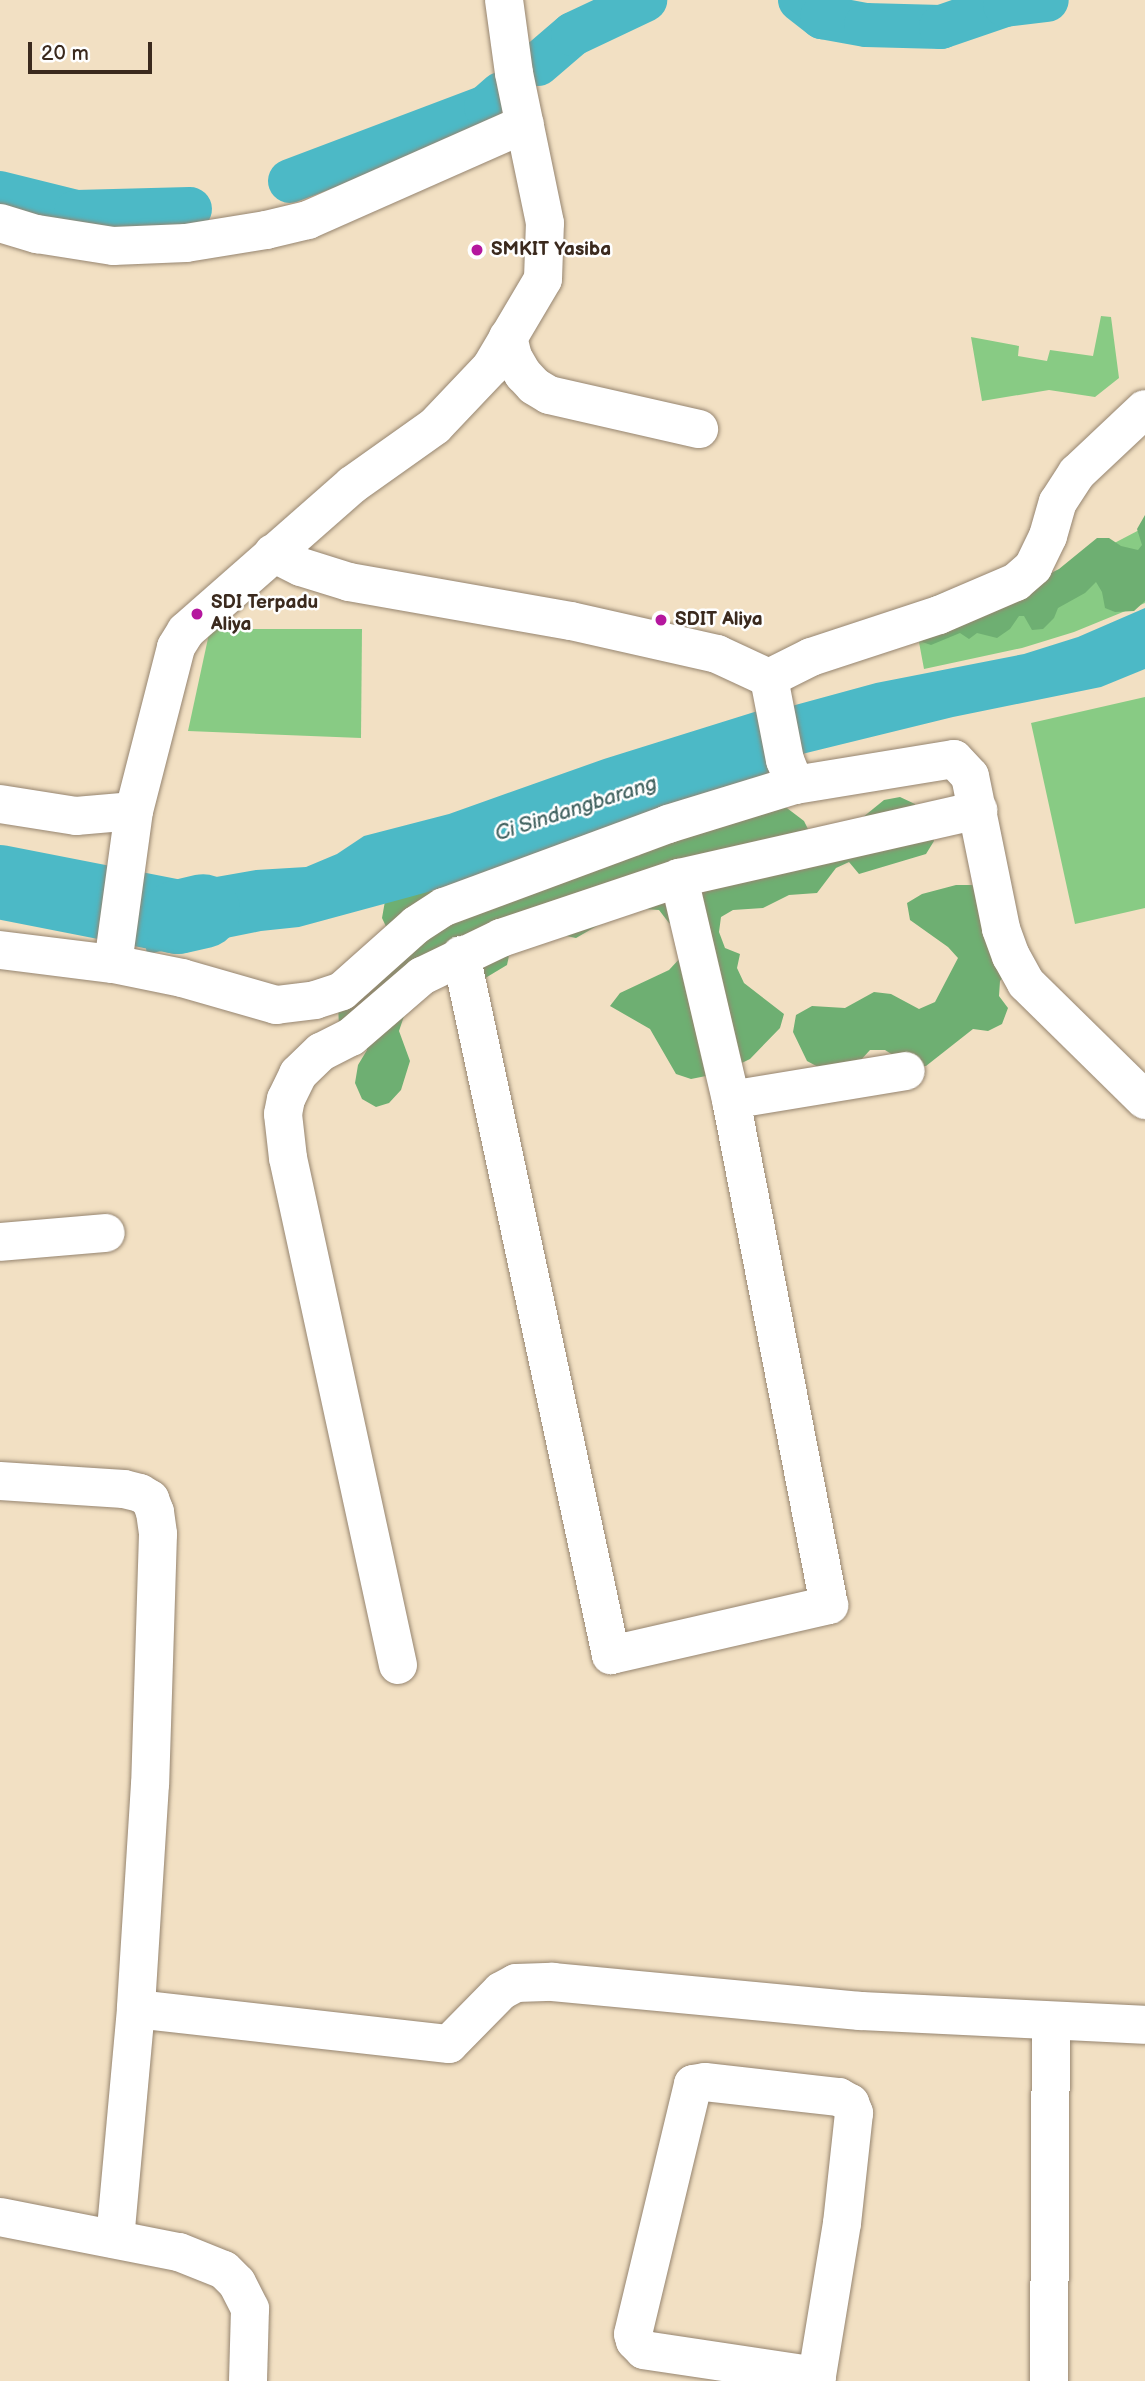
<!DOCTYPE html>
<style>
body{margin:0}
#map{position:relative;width:1145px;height:2381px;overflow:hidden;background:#f2e0c3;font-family:"Balsamiq Sans",sans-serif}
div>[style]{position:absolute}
.green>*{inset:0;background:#88cb84}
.forest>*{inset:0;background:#6eaf72}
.water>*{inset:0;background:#4cb9c6}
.canal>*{height:44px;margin:-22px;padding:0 22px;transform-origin:22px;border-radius:22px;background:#4cb9c6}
.river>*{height:74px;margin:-37px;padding:0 37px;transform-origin:37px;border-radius:37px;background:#4cb9c6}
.roads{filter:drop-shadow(0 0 2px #968570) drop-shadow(0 0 2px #968570)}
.street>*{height:38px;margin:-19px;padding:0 19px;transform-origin:19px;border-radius:19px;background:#fff}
.dots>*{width:19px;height:19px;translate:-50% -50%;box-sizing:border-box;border:4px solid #fff;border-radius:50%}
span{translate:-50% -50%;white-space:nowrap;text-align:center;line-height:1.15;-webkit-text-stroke:5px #fff;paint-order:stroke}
.poi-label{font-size:19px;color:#3b2a1e;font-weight:700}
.left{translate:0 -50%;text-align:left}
.water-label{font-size:21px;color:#426361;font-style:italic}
.scale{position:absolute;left:28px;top:42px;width:124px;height:32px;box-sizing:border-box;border:4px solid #3b2a1e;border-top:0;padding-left:9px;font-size:21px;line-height:24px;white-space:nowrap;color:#3b2a1e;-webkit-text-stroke:5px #fff;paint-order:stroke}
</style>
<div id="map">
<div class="green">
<div style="clip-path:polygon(1101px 316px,1111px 317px,1119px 378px,1095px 397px,1049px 390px,982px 401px,971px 337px,1019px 346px,1018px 356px,1047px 361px,1050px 350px,1093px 356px)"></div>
<div style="clip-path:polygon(1145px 527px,1145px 603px,1074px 632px,1022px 648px,924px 669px,913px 610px,1057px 573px)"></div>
<div style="clip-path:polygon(210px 629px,362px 629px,361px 738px,188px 731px)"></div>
<div style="clip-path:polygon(1145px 697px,1145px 908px,1075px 924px,1031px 723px)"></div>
</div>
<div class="forest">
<div style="clip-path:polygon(1145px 515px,1145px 601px,1134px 611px,1115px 612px,1105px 608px,1102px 592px,1096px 582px,1085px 593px,1058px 608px,1054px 618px,1043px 629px,1032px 630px,1024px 616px,1019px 616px,1010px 629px,997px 638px,977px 633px,969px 639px,960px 633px,931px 645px,922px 642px,919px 637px,927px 599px,944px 592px,1045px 576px,1059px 569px,1097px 538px,1109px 538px,1121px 546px,1138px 550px,1142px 545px,1137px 529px)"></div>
<div style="clip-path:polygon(900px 797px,915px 804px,918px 818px,931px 826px,934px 841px,926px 854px,859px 874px,849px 862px,836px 868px,817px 893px,789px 895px,763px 908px,733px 910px,721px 917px,719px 932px,725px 948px,740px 954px,737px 968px,744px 983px,784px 1014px,780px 1028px,750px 1059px,721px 1073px,691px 1079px,676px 1074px,650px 1029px,610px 1006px,620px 993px,669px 970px,682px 956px,683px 927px,669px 923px,659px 910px,644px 909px,602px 923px,576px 938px,547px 932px,510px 951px,507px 965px,482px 980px,437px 983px,404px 1016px,399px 1031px,410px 1061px,401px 1090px,389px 1103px,376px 1107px,362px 1099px,355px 1083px,358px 1065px,367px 1050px,365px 1034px,339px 1025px,338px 1006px,352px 996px,368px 994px,381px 982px,391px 937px,382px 918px,385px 901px,416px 885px,433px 891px,445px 901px,620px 851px,639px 856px,648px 842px,779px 802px,804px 821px,811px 835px,857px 822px,884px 800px)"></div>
<div style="clip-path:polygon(956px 885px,972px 885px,985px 893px,1009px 970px,1000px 981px,999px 996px,1008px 1008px,1002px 1024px,988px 1031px,973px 1029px,926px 1066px,910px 1066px,885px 1050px,870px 1050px,860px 1061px,820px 1068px,807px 1061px,793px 1032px,796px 1015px,812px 1006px,845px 1008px,874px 992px,891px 994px,919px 1009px,935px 1002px,958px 958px,948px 947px,910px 920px,907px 903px,922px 894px)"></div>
</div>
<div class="water">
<div style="clip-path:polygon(1145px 608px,1145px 669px,1101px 687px,953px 717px,798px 755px,788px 707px,876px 683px,1024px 654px,1078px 637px)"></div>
<div style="clip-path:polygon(764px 709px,779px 779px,428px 892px,299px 927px,261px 931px,147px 954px,135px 886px,176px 884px,256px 870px,306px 867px,337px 854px,364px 836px,449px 814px,604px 759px)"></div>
<div style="clip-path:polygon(0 862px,89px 866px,101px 921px,28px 910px,0 912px)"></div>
</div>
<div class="canal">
<div style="left:800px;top:0;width:28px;rotate:38deg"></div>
<div style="left:822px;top:17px;width:45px;rotate:10.3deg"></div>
<div style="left:866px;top:25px;width:75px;rotate:1.5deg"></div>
<div style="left:941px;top:27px;width:68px;rotate:-19deg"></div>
<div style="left:1005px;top:5px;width:42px;rotate:-6.8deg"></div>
<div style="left:538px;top:64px;width:46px;rotate:-40.6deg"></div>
<div style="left:573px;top:34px;width:80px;rotate:-25.3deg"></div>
<div style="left:290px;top:181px;width:210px;rotate:-20.7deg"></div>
<div style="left:486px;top:107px;width:20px;rotate:-41deg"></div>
<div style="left:0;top:193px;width:78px;rotate:14deg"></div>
<div style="left:76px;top:212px;width:114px;rotate:-1.5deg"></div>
</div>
<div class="river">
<div style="left:0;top:882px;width:181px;rotate:11.1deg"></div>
<div style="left:178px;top:917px;width:26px;rotate:-13deg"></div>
</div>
<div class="roads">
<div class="street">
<div style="left:0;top:223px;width:39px;rotate:17deg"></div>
<div style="left:37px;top:234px;width:77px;rotate:9deg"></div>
<div style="left:113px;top:246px;width:73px;rotate:-2.4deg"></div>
<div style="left:186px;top:243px;width:81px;rotate:-9.2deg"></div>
<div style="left:266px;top:230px;width:43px;rotate:-13.4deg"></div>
<div style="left:308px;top:220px;width:237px;rotate:-23.9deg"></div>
<div style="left:508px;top:337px;width:21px;rotate:76deg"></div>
<div style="left:513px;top:357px;width:20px;rotate:60deg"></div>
<div style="left:523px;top:374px;width:16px;rotate:47deg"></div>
<div style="left:534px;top:386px;width:17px;rotate:31deg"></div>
<div style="left:549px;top:395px;width:154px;rotate:12.8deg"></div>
<div style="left:273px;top:553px;width:31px;rotate:27deg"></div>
<div style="left:301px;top:567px;width:50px;rotate:17.4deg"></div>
<div style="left:349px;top:582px;width:225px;rotate:10deg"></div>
<div style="left:571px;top:621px;width:150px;rotate:12.7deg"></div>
<div style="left:717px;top:654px;width:57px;rotate:24.8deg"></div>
<div style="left:769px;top:678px;width:47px;rotate:-26.6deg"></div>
<div style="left:811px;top:657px;width:135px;rotate:-18.2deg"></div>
<div style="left:939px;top:615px;width:84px;rotate:-23.2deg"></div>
<div style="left:1016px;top:582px;width:23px;rotate:-41deg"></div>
<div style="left:1033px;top:567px;width:34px;rotate:-64deg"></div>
<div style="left:1048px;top:536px;width:35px;rotate:-74deg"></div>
<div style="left:1058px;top:502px;width:35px;rotate:-57deg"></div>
<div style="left:1077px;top:473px;width:93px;rotate:-43.3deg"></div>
<div style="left:769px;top:678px;width:84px;rotate:79deg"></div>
<div style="left:785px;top:760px;width:27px;rotate:68deg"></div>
<div style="left:0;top:804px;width:77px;rotate:9deg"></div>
<div style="left:76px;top:816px;width:58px;rotate:-4.9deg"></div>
<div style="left:0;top:950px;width:114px;rotate:7.1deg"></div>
<div style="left:113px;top:964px;width:70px;rotate:11.5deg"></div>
<div style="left:182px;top:978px;width:98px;rotate:16deg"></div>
<div style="left:276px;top:1005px;width:39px;rotate:-7deg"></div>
<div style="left:315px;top:1000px;width:28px;rotate:-18deg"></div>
<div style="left:342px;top:991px;width:99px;rotate:-41.7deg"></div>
<div style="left:416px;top:925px;width:33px;rotate:-33deg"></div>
<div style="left:444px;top:907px;width:239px;rotate:-20.3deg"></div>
<div style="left:668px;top:824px;width:133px;rotate:-17.1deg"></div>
<div style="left:795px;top:785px;width:161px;rotate:-9.3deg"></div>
<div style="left:954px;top:759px;width:23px;rotate:47deg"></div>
<div style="left:970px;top:776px;width:156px;rotate:78.5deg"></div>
<div style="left:1001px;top:929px;width:29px;rotate:70deg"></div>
<div style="left:1011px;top:956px;width:31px;rotate:61deg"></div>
<div style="left:1026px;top:983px;width:167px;rotate:44.5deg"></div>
<div style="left:461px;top:955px;width:716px;rotate:77.91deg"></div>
<div style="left:611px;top:1655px;width:224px;rotate:-12.9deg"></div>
<div style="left:829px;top:1605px;width:514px;rotate:-100.98deg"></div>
<div style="left:731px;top:1100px;width:228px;rotate:-103.2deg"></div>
<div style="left:113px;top:964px;width:154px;rotate:-82.2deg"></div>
<div style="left:134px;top:811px;width:169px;rotate:-75.6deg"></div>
<div style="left:176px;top:647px;width:19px;rotate:-58deg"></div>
<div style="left:186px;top:631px;width:221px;rotate:-41.3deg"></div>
<div style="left:352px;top:485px;width:102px;rotate:-35.4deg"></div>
<div style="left:435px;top:426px;width:81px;rotate:-46.5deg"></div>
<div style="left:491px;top:367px;width:102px;rotate:-59.4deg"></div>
<div style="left:543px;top:279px;width:56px;rotate:-88deg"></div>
<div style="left:545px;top:223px;width:153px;rotate:-101.7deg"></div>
<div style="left:514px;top:73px;width:74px;rotate:-97.8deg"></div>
<div style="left:731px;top:1100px;width:177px;rotate:-9.4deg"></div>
<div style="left:0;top:1242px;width:106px;rotate:-4.9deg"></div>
<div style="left:0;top:1481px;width:124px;rotate:3.7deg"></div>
<div style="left:124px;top:1489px;width:16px;rotate:14deg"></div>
<div style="left:140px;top:1493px;width:12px;rotate:31deg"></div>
<div style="left:150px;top:1499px;width:14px;rotate:69deg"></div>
<div style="left:155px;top:1512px;width:22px;rotate:82deg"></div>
<div style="left:158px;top:1534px;width:250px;rotate:91.8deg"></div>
<div style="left:150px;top:1784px;width:225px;rotate:93.6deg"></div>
<div style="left:136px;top:2009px;width:231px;rotate:95.2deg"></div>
<div style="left:398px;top:1665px;width:519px;rotate:-102.24deg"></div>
<div style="left:288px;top:1158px;width:44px;rotate:-96.5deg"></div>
<div style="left:283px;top:1114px;width:15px;rotate:-79deg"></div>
<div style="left:286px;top:1099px;width:28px;rotate:-64deg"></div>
<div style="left:298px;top:1074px;width:32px;rotate:-44deg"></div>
<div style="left:321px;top:1052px;width:34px;rotate:-27deg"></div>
<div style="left:351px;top:1037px;width:94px;rotate:-40.7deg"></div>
<div style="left:422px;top:976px;width:88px;rotate:-25.7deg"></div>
<div style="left:501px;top:938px;width:188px;rotate:-18.6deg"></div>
<div style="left:679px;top:878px;width:307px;rotate:-12.8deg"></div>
<div style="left:136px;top:2009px;width:315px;rotate:6.4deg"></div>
<div style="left:449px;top:2044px;width:74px;rotate:-45.5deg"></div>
<div style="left:501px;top:1991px;width:17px;rotate:-28deg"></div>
<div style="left:516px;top:1983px;width:37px;rotate:-2deg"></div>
<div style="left:553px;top:1982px;width:308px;rotate:5.4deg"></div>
<div style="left:860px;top:2011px;width:285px;rotate:2.8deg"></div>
<div style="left:0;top:2217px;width:182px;rotate:11.1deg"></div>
<div style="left:179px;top:2252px;width:48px;rotate:21.8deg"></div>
<div style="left:224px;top:2270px;width:18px;rotate:45deg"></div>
<div style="left:237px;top:2283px;width:29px;rotate:63deg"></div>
<div style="left:250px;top:2309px;width:72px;rotate:91.6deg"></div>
<div style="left:816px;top:2381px;width:5px;rotate:-79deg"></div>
<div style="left:817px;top:2376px;width:175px;rotate:-171.5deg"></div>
<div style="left:644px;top:2350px;width:13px;rotate:-135deg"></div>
<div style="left:635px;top:2341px;width:7px;rotate:-106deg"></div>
<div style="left:633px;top:2334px;width:257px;rotate:-76.5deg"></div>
<div style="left:693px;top:2084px;width:12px;rotate:-9deg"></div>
<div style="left:705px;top:2082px;width:135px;rotate:6.4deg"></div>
<div style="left:839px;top:2097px;width:13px;rotate:29deg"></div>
<div style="left:850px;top:2103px;width:11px;rotate:68deg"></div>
<div style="left:854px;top:2113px;width:111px;rotate:96.2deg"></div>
<div style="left:842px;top:2223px;width:155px;rotate:99.3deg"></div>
<div style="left:1049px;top:2381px;width:358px;rotate:-89.7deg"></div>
</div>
</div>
<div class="dots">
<div style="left:477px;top:250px;background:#b5179e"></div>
<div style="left:197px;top:614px;background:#b5179e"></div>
<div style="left:661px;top:620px;background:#b5179e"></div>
</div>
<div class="poi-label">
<span class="left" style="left:491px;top:250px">SMKIT Yasiba</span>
<span class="left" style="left:211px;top:614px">SDI Terpadu<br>Aliya</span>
<span class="left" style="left:675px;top:620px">SDIT Aliya</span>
</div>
<div class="water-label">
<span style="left:576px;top:809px;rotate:-18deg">Ci Sindangbarang</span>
</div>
<div class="scale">20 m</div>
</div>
